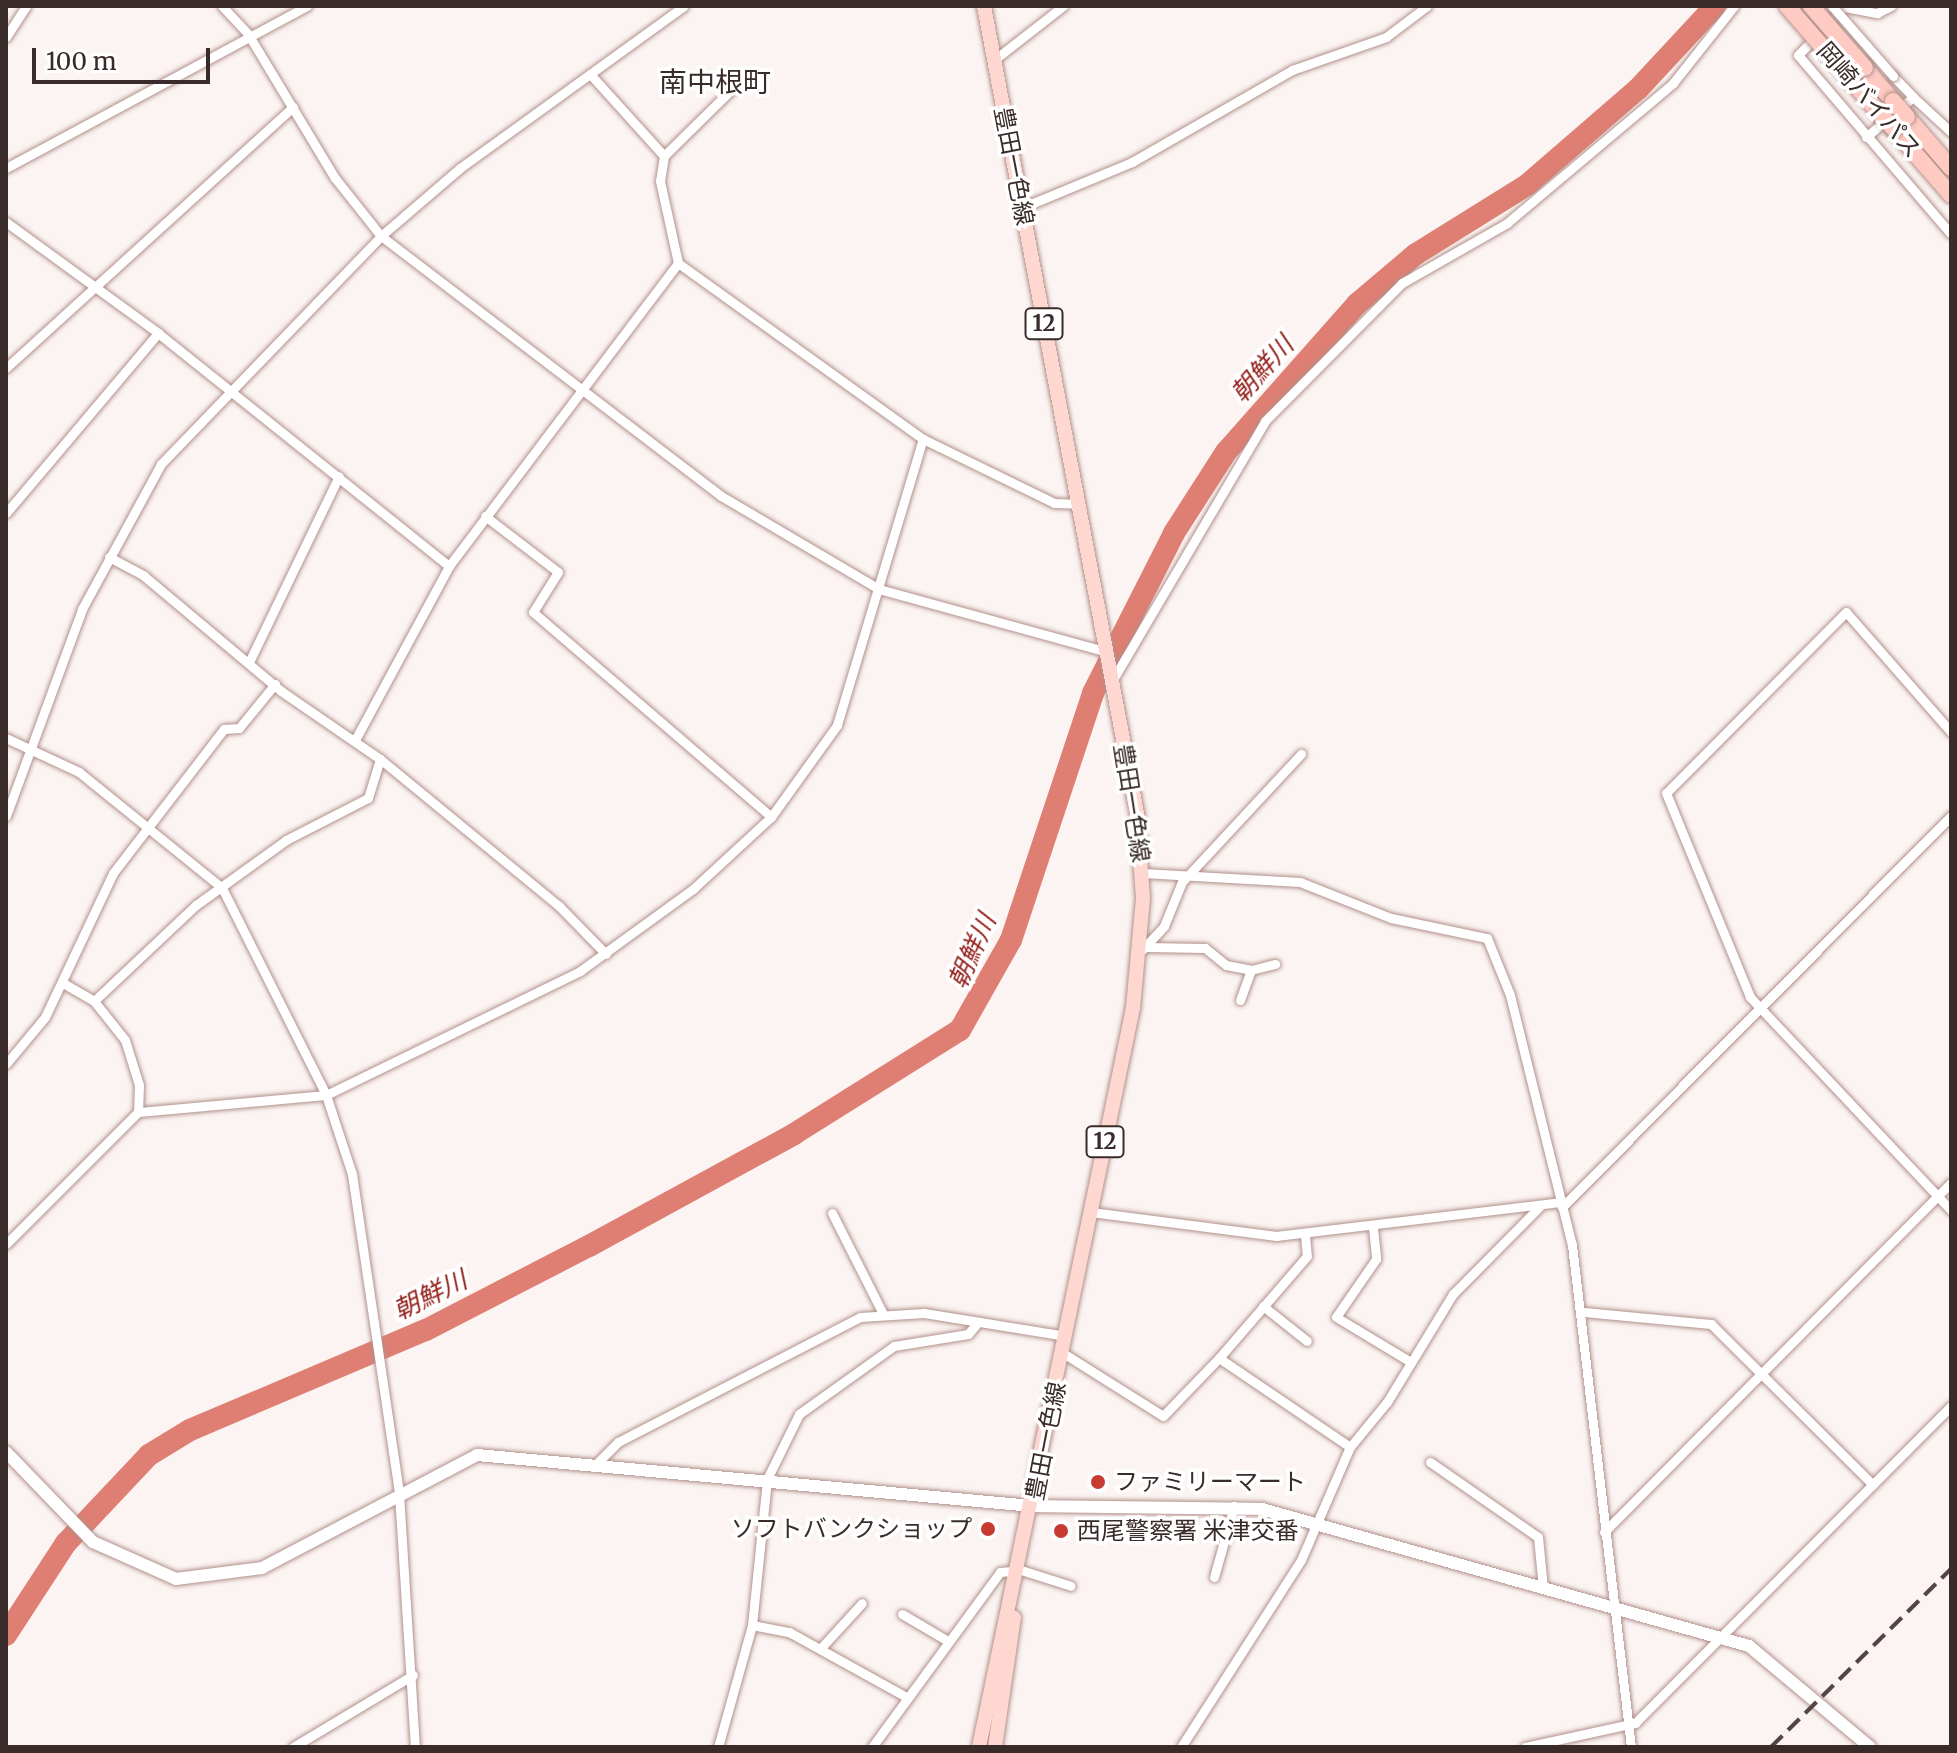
<!DOCTYPE html>
<meta charset="utf-8">
<style>
body{margin:0}
#map{position:relative;width:1957px;height:1753px;overflow:hidden;background:#fbf4f2;font-family:Merriweather,"Noto Sans JP",serif}
div>[style]{position:absolute}
.river>*{height:22px;margin:-11px;padding:0 11px;transform-origin:11px;border-radius:11px;background:#df7e72}
.roads{filter:drop-shadow(0 0 2px #b2908b) drop-shadow(0 0 2px #b2908b)}
.minor>*{height:9px;margin:-4.5px;padding:0 4.5px;transform-origin:4.5px;border-radius:4.5px;background:#fff}
.tertiary>*{height:12px;margin:-6px;padding:0 6px;transform-origin:6px;border-radius:6px;background:#fff}
.primary>*{height:14px;margin:-7px;padding:0 7px;transform-origin:7px;border-radius:7px;background:#fed7d1}
.trunk>*{height:16px;margin:-8px;padding:0 8px;transform-origin:8px;border-radius:8px;background:#fecac2}
.rail>*{height:4px;margin-top:-2px;transform-origin:0;background:repeating-linear-gradient(90deg,#524543 0 16px,transparent 0 24px)}
.bridges{filter:drop-shadow(0 0 2px #b2908b) drop-shadow(0 0 2px #b2908b)}
.minor-bridge>*{height:9px;margin:-4.5px;padding:0 4.5px;transform-origin:4.5px;border-radius:4.5px;background:#fff}
.trunk-bridge>*{height:16px;margin:-8px;padding:0 8px;transform-origin:8px;border-radius:8px;background:#fecac2}
.dots>*{width:22px;height:22px;translate:-50% -50%;box-sizing:border-box;border:4px solid #fff;border-radius:50%}
span{translate:-50% -50%;white-space:nowrap;text-align:center;line-height:1.15;-webkit-text-stroke:7px #fff;paint-order:stroke}
.shield-label span{padding:2px 6px;background:#fff;border:2px solid;border-radius:6px;-webkit-text-stroke-width:0}
.shield-label{font-size:22px;color:#382b29;font-weight:700}
.street-label{font-size:24px;color:#382b29}
.poi-label{font-size:24px;color:#382b29}
.left{translate:0 -50%;text-align:left}
.right{translate:-100% -50%;text-align:right}
.water-label{font-size:26px;color:#931f19;font-style:italic}
.quarter-label{font-size:28px;color:#382b29}
.frame{position:absolute;inset:0;border:8px solid #382b29;pointer-events:none}
.scale{position:absolute;left:32px;top:48px;width:178px;height:36px;box-sizing:border-box;border:4px solid #382b29;border-top:0;padding-left:10px;font-size:24px;line-height:28px;white-space:nowrap;color:#382b29;-webkit-text-stroke:6px #fff;paint-order:stroke}
</style>
<div id="map">
<div class="river">
<div style="left:6px;top:1635px;width:110px;rotate:-56.9deg"></div>
<div style="left:66px;top:1543px;width:121px;rotate:-46.7deg"></div>
<div style="left:149px;top:1455px;width:48px;rotate:-31.4deg"></div>
<div style="left:190px;top:1430px;width:256px;rotate:-23deg"></div>
<div style="left:426px;top:1330px;width:183px;rotate:-27.3deg"></div>
<div style="left:589px;top:1246px;width:234px;rotate:-28.6deg"></div>
<div style="left:794px;top:1134px;width:196px;rotate:-32.1deg"></div>
<div style="left:960px;top:1030px;width:103px;rotate:-60.5deg"></div>
<div style="left:1011px;top:940px;width:260px;rotate:-71.6deg"></div>
<div style="left:1093px;top:693px;width:179px;rotate:-63.1deg"></div>
<div style="left:1174px;top:533px;width:96px;rotate:-57.3deg"></div>
<div style="left:1226px;top:452px;width:198px;rotate:-48.5deg"></div>
<div style="left:1357px;top:304px;width:77px;rotate:-40.3deg"></div>
<div style="left:1416px;top:254px;width:131px;rotate:-31.9deg"></div>
<div style="left:1527px;top:185px;width:147px;rotate:-40.9deg"></div>
<div style="left:1638px;top:89px;width:113px;rotate:-47.1deg"></div>
</div>
<div class="roads">
<div class="minor">
<div style="left:222px;top:6px;width:38px;rotate:47deg"></div>
<div style="left:248px;top:34px;width:168px;rotate:58.9deg"></div>
<div style="left:335px;top:178px;width:74px;rotate:51.6deg"></div>
<div style="left:381px;top:236px;width:428px;rotate:37.4deg"></div>
<div style="left:721px;top:496px;width:183px;rotate:30.5deg"></div>
<div style="left:879px;top:589px;width:237px;rotate:15.4deg"></div>
<div style="left:1845px;top:6px;width:68px;rotate:133.8deg"></div>
<div style="left:1798px;top:55px;width:235px;rotate:49.5deg"></div>
<div style="left:1845px;top:7px;width:33px;rotate:11deg"></div>
<div style="left:1877px;top:13px;width:16px;rotate:-27deg"></div>
<div style="left:6px;top:37px;width:37px;rotate:-57deg"></div>
<div style="left:994px;top:60px;width:88px;rotate:-38deg"></div>
<div style="left:590px;top:74px;width:110px;rotate:47.9deg"></div>
<div style="left:745px;top:76px;width:114px;rotate:135.4deg"></div>
<div style="left:664px;top:156px;width:25px;rotate:99deg"></div>
<div style="left:660px;top:181px;width:84px;rotate:77.6deg"></div>
<div style="left:678px;top:263px;width:302px;rotate:35.7deg"></div>
<div style="left:923px;top:439px;width:146px;rotate:26deg"></div>
<div style="left:1054px;top:503px;width:25px;rotate:2deg"></div>
<div style="left:1893px;top:76px;width:29px;rotate:46deg"></div>
<div style="left:1866px;top:137px;width:62px;rotate:-40.4deg"></div>
<div style="left:1913px;top:97px;width:52px;rotate:42.6deg"></div>
<div style="left:6px;top:168px;width:342px;rotate:-28.3deg"></div>
<div style="left:1021px;top:208px;width:120px;rotate:-22.5deg"></div>
<div style="left:1132px;top:162px;width:185px;rotate:-29.9deg"></div>
<div style="left:1292px;top:70px;width:100px;rotate:-19.3deg"></div>
<div style="left:1386px;top:37px;width:51px;rotate:-37.1deg"></div>
<div style="left:6px;top:222px;width:188px;rotate:36.1deg"></div>
<div style="left:158px;top:333px;width:373px;rotate:38.7deg"></div>
<div style="left:6px;top:368px;width:388px;rotate:-42.3deg"></div>
<div style="left:6px;top:513px;width:236px;rotate:-49.8deg"></div>
<div style="left:485px;top:516px;width:92px;rotate:37.5deg"></div>
<div style="left:558px;top:572px;width:47px;rotate:122deg"></div>
<div style="left:533px;top:612px;width:314px;rotate:40.7deg"></div>
<div style="left:109px;top:557px;width:40px;rotate:28deg"></div>
<div style="left:144px;top:576px;width:179px;rotate:40deg"></div>
<div style="left:281px;top:691px;width:120px;rotate:34.5deg"></div>
<div style="left:380px;top:759px;width:232px;rotate:39.4deg"></div>
<div style="left:559px;top:906px;width:67px;rotate:45.6deg"></div>
<div style="left:250px;top:660px;width:204px;rotate:-64.2deg"></div>
<div style="left:1112px;top:681px;width:302px;rotate:-59.5deg"></div>
<div style="left:1265px;top:421px;width:194px;rotate:-45.2deg"></div>
<div style="left:1402px;top:283px;width:121px;rotate:-29.7deg"></div>
<div style="left:1507px;top:223px;width:217px;rotate:-40.1deg"></div>
<div style="left:1673px;top:83px;width:98px;rotate:-51.6deg"></div>
<div style="left:1951px;top:732px;width:159px;rotate:-131.2deg"></div>
<div style="left:1846px;top:612px;width:255px;rotate:134.8deg"></div>
<div style="left:1666px;top:793px;width:221px;rotate:67.6deg"></div>
<div style="left:1750px;top:997px;width:293px;rotate:46.7deg"></div>
<div style="left:6px;top:738px;width:81px;rotate:25deg"></div>
<div style="left:79px;top:772px;width:184px;rotate:39deg"></div>
<div style="left:222px;top:888px;width:232px;rotate:63.3deg"></div>
<div style="left:326px;top:1095px;width:83px;rotate:71.8deg"></div>
<div style="left:352px;top:1174px;width:323px;rotate:81.6deg"></div>
<div style="left:399px;top:1494px;width:254px;rotate:86.4deg"></div>
<div style="left:355px;top:740px;width:198px;rotate:-61.6deg"></div>
<div style="left:449px;top:566px;width:380px;rotate:-52.9deg"></div>
<div style="left:6px;top:816px;width:221px;rotate:-69.8deg"></div>
<div style="left:82px;top:609px;width:165px;rotate:-61.4deg"></div>
<div style="left:161px;top:464px;width:317px;rotate:-46deg"></div>
<div style="left:381px;top:236px;width:104px;rotate:-40.7deg"></div>
<div style="left:460px;top:168px;width:276px;rotate:-35.9deg"></div>
<div style="left:1143px;top:873px;width:157px;rotate:3.3deg"></div>
<div style="left:1300px;top:882px;width:98px;rotate:21.6deg"></div>
<div style="left:1391px;top:918px;width:98px;rotate:11.8deg"></div>
<div style="left:1487px;top:938px;width:61px;rotate:68deg"></div>
<div style="left:1510px;top:995px;width:258px;rotate:76.1deg"></div>
<div style="left:1572px;top:1245px;width:505px;rotate:83.3deg"></div>
<div style="left:1146px;top:947px;width:59px;rotate:1deg"></div>
<div style="left:1205px;top:948px;width:27px;rotate:39deg"></div>
<div style="left:1226px;top:965px;width:25px;rotate:11deg"></div>
<div style="left:1251px;top:970px;width:32px;rotate:110deg"></div>
<div style="left:1141px;top:951px;width:34px;rotate:-47deg"></div>
<div style="left:1164px;top:926px;width:48px;rotate:-67.8deg"></div>
<div style="left:1182px;top:882px;width:175px;rotate:-47.1deg"></div>
<div style="left:1251px;top:970px;width:25px;rotate:-14deg"></div>
<div style="left:63px;top:983px;width:36px;rotate:30deg"></div>
<div style="left:94px;top:1001px;width:50px;rotate:51.5deg"></div>
<div style="left:125px;top:1040px;width:47px;rotate:72.7deg"></div>
<div style="left:139px;top:1085px;width:27px;rotate:92deg"></div>
<div style="left:94px;top:1001px;width:140px;rotate:-43.3deg"></div>
<div style="left:196px;top:905px;width:111px;rotate:-35.8deg"></div>
<div style="left:286px;top:840px;width:92px;rotate:-27.1deg"></div>
<div style="left:368px;top:798px;width:41px;rotate:-72.9deg"></div>
<div style="left:6px;top:1064px;width:61px;rotate:-50.3deg"></div>
<div style="left:45px;top:1017px;width:159px;rotate:-64.7deg"></div>
<div style="left:113px;top:873px;width:182px;rotate:-52.4deg"></div>
<div style="left:224px;top:729px;width:15px;rotate:-4deg"></div>
<div style="left:239px;top:728px;width:57px;rotate:-50.7deg"></div>
<div style="left:1562px;top:1207px;width:552px;rotate:-45.15deg"></div>
<div style="left:1091px;top:1212px;width:187px;rotate:7.4deg"></div>
<div style="left:1276px;top:1236px;width:286px;rotate:-6.8deg"></div>
<div style="left:832px;top:1213px;width:111px;rotate:63.2deg"></div>
<div style="left:1373px;top:1228px;width:31px;rotate:84deg"></div>
<div style="left:1376px;top:1259px;width:70px;rotate:124.6deg"></div>
<div style="left:1336px;top:1317px;width:87px;rotate:31deg"></div>
<div style="left:1305px;top:1235px;width:21px;rotate:85deg"></div>
<div style="left:1307px;top:1256px;width:135px;rotate:130.8deg"></div>
<div style="left:1219px;top:1358px;width:158px;rotate:34.2deg"></div>
<div style="left:6px;top:1244px;width:187px;rotate:-45deg"></div>
<div style="left:138px;top:1112px;width:189px;rotate:-5.2deg"></div>
<div style="left:326px;top:1095px;width:283px;rotate:-26deg"></div>
<div style="left:580px;top:971px;width:140px;rotate:-36deg"></div>
<div style="left:693px;top:889px;width:106px;rotate:-42.7deg"></div>
<div style="left:771px;top:817px;width:113px;rotate:-54.3deg"></div>
<div style="left:837px;top:725px;width:299px;rotate:-73.3deg"></div>
<div style="left:1263px;top:1306px;width:56px;rotate:38.5deg"></div>
<div style="left:1583px;top:1312px;width:129px;rotate:5.4deg"></div>
<div style="left:1711px;top:1324px;width:228px;rotate:44.8deg"></div>
<div style="left:1063px;top:1353px;width:118px;rotate:32.2deg"></div>
<div style="left:1163px;top:1416px;width:81px;rotate:-46deg"></div>
<div style="left:598px;top:1462px;width:28px;rotate:-45deg"></div>
<div style="left:618px;top:1442px;width:272px;rotate:-27.3deg"></div>
<div style="left:860px;top:1317px;width:64px;rotate:-3.6deg"></div>
<div style="left:924px;top:1313px;width:144px;rotate:9.2deg"></div>
<div style="left:1430px;top:1462px;width:131px;rotate:34.8deg"></div>
<div style="left:1538px;top:1537px;width:51px;rotate:84.4deg"></div>
<div style="left:1604px;top:1532px;width:492px;rotate:-45.2deg"></div>
<div style="left:1214px;top:1577px;width:74px;rotate:-74.3deg"></div>
<div style="left:902px;top:1614px;width:53px;rotate:30.4deg"></div>
<div style="left:752px;top:1625px;width:38px;rotate:11deg"></div>
<div style="left:789px;top:1632px;width:136px;rotate:29deg"></div>
<div style="left:820px;top:1649px;width:62px;rotate:-47.6deg"></div>
<div style="left:293px;top:1747px;width:140px;rotate:-31deg"></div>
<div style="left:718px;top:1747px;width:127px;rotate:-74.4deg"></div>
<div style="left:752px;top:1625px;width:147px;rotate:-84.1deg"></div>
<div style="left:767px;top:1479px;width:72px;rotate:-63.8deg"></div>
<div style="left:799px;top:1414px;width:117px;rotate:-35.6deg"></div>
<div style="left:894px;top:1346px;width:75px;rotate:-9.2deg"></div>
<div style="left:968px;top:1334px;width:16px;rotate:-50deg"></div>
<div style="left:872px;top:1747px;width:217px;rotate:-53.8deg"></div>
<div style="left:1000px;top:1572px;width:21px;rotate:-5deg"></div>
<div style="left:1021px;top:1570px;width:52px;rotate:17.7deg"></div>
<div style="left:1181px;top:1747px;width:222px;rotate:-57.3deg"></div>
<div style="left:1301px;top:1560px;width:123px;rotate:-66.6deg"></div>
<div style="left:1350px;top:1447px;width:58px;rotate:-50.6deg"></div>
<div style="left:1387px;top:1402px;width:127px;rotate:-58.6deg"></div>
<div style="left:1453px;top:1294px;width:122px;rotate:-45.3deg"></div>
<div style="left:1525px;top:1747px;width:113px;rotate:-12.3deg"></div>
<div style="left:1635px;top:1723px;width:448px;rotate:-45.1deg"></div>
</div>
<div class="tertiary">
<div style="left:6px;top:1452px;width:125px;rotate:46deg"></div>
<div style="left:93px;top:1542px;width:91px;rotate:24deg"></div>
<div style="left:176px;top:1579px;width:87px;rotate:-7.3deg"></div>
<div style="left:262px;top:1568px;width:243px;rotate:-27.7deg"></div>
<div style="left:477px;top:1455px;width:557px;rotate:5.25deg"></div>
<div style="left:1032px;top:1506px;width:230px;rotate:0.7deg"></div>
<div style="left:1262px;top:1509px;width:506px;rotate:15.71deg"></div>
<div style="left:1749px;top:1646px;width:158px;rotate:39.9deg"></div>
</div>
<div class="primary">
<div style="left:979px;top:1747px;width:755px;rotate:-78.23deg"></div>
<div style="left:1133px;top:1008px;width:109px;rotate:-84.8deg"></div>
<div style="left:1143px;top:899px;width:86px;rotate:-94deg"></div>
<div style="left:1137px;top:813px;width:821px;rotate:-100.74deg"></div>
<div style="left:995px;top:1747px;width:131px;rotate:-81.7deg"></div>
</div>
<div class="trunk">
<div style="left:1865px;top:68px;width:43px;rotate:49.7deg"></div>
<div style="left:1852px;top:81px;width:43px;rotate:49.7deg"></div>
<div style="left:1907px;top:117px;width:67px;rotate:49.2deg"></div>
<div style="left:1894px;top:129px;width:87px;rotate:49.2deg"></div>
</div>
</div>
<div class="rail">
<div style="left:1771px;top:1747px;width:253px;rotate:-44.7deg"></div>
</div>
<div class="bridges">
<div class="minor-bridge">
<div style="left:1832px;top:6px;width:93px;rotate:48.9deg"></div>
</div>
<div class="trunk-bridge">
<div style="left:1787px;top:6px;width:99px;rotate:49.1deg"></div>
<div style="left:1811px;top:6px;width:82px;rotate:48.9deg"></div>
<div style="left:1893px;top:101px;width:21px;rotate:49deg"></div>
<div style="left:1880px;top:114px;width:21px;rotate:47deg"></div>
</div>
</div>
<div class="dots">
<div style="left:1098px;top:1482px;background:#c83b31"></div>
<div style="left:988px;top:1529px;background:#c83b31"></div>
<div style="left:1061px;top:1531px;background:#c83b31"></div>
</div>
<div class="shield-label">
<span style="left:1044px;top:324px">12</span>
<span style="left:1105px;top:1142px">12</span>
</div>
<div class="street-label">
<span style="left:1869px;top:100px;rotate:49deg">岡崎バイパス</span>
<span style="left:1014px;top:166px;rotate:79deg">豊田一色線</span>
<span style="left:1132px;top:803px;rotate:81deg">豊田一色線</span>
<span style="left:1046px;top:1441px;rotate:-79deg">豊田一色線</span>
</div>
<div class="poi-label">
<span class="left" style="left:1114px;top:1482px">ファミリーマート</span>
<span class="right" style="left:972px;top:1529px">ソフトバンクショップ</span>
<span class="left" style="left:1077px;top:1531px">西尾警察署 米津交番</span>
</div>
<div class="water-label">
<span style="left:1262px;top:369px;rotate:-48deg">朝鮮川</span>
<span style="left:972px;top:951px;rotate:-66deg">朝鮮川</span>
<span style="left:430px;top:1295px;rotate:-26deg">朝鮮川</span>
</div>
<div class="quarter-label">
<span style="left:715px;top:82px">南中根町</span>
</div>
<div class="frame"></div>
<div class="scale">100 m</div>
</div>
